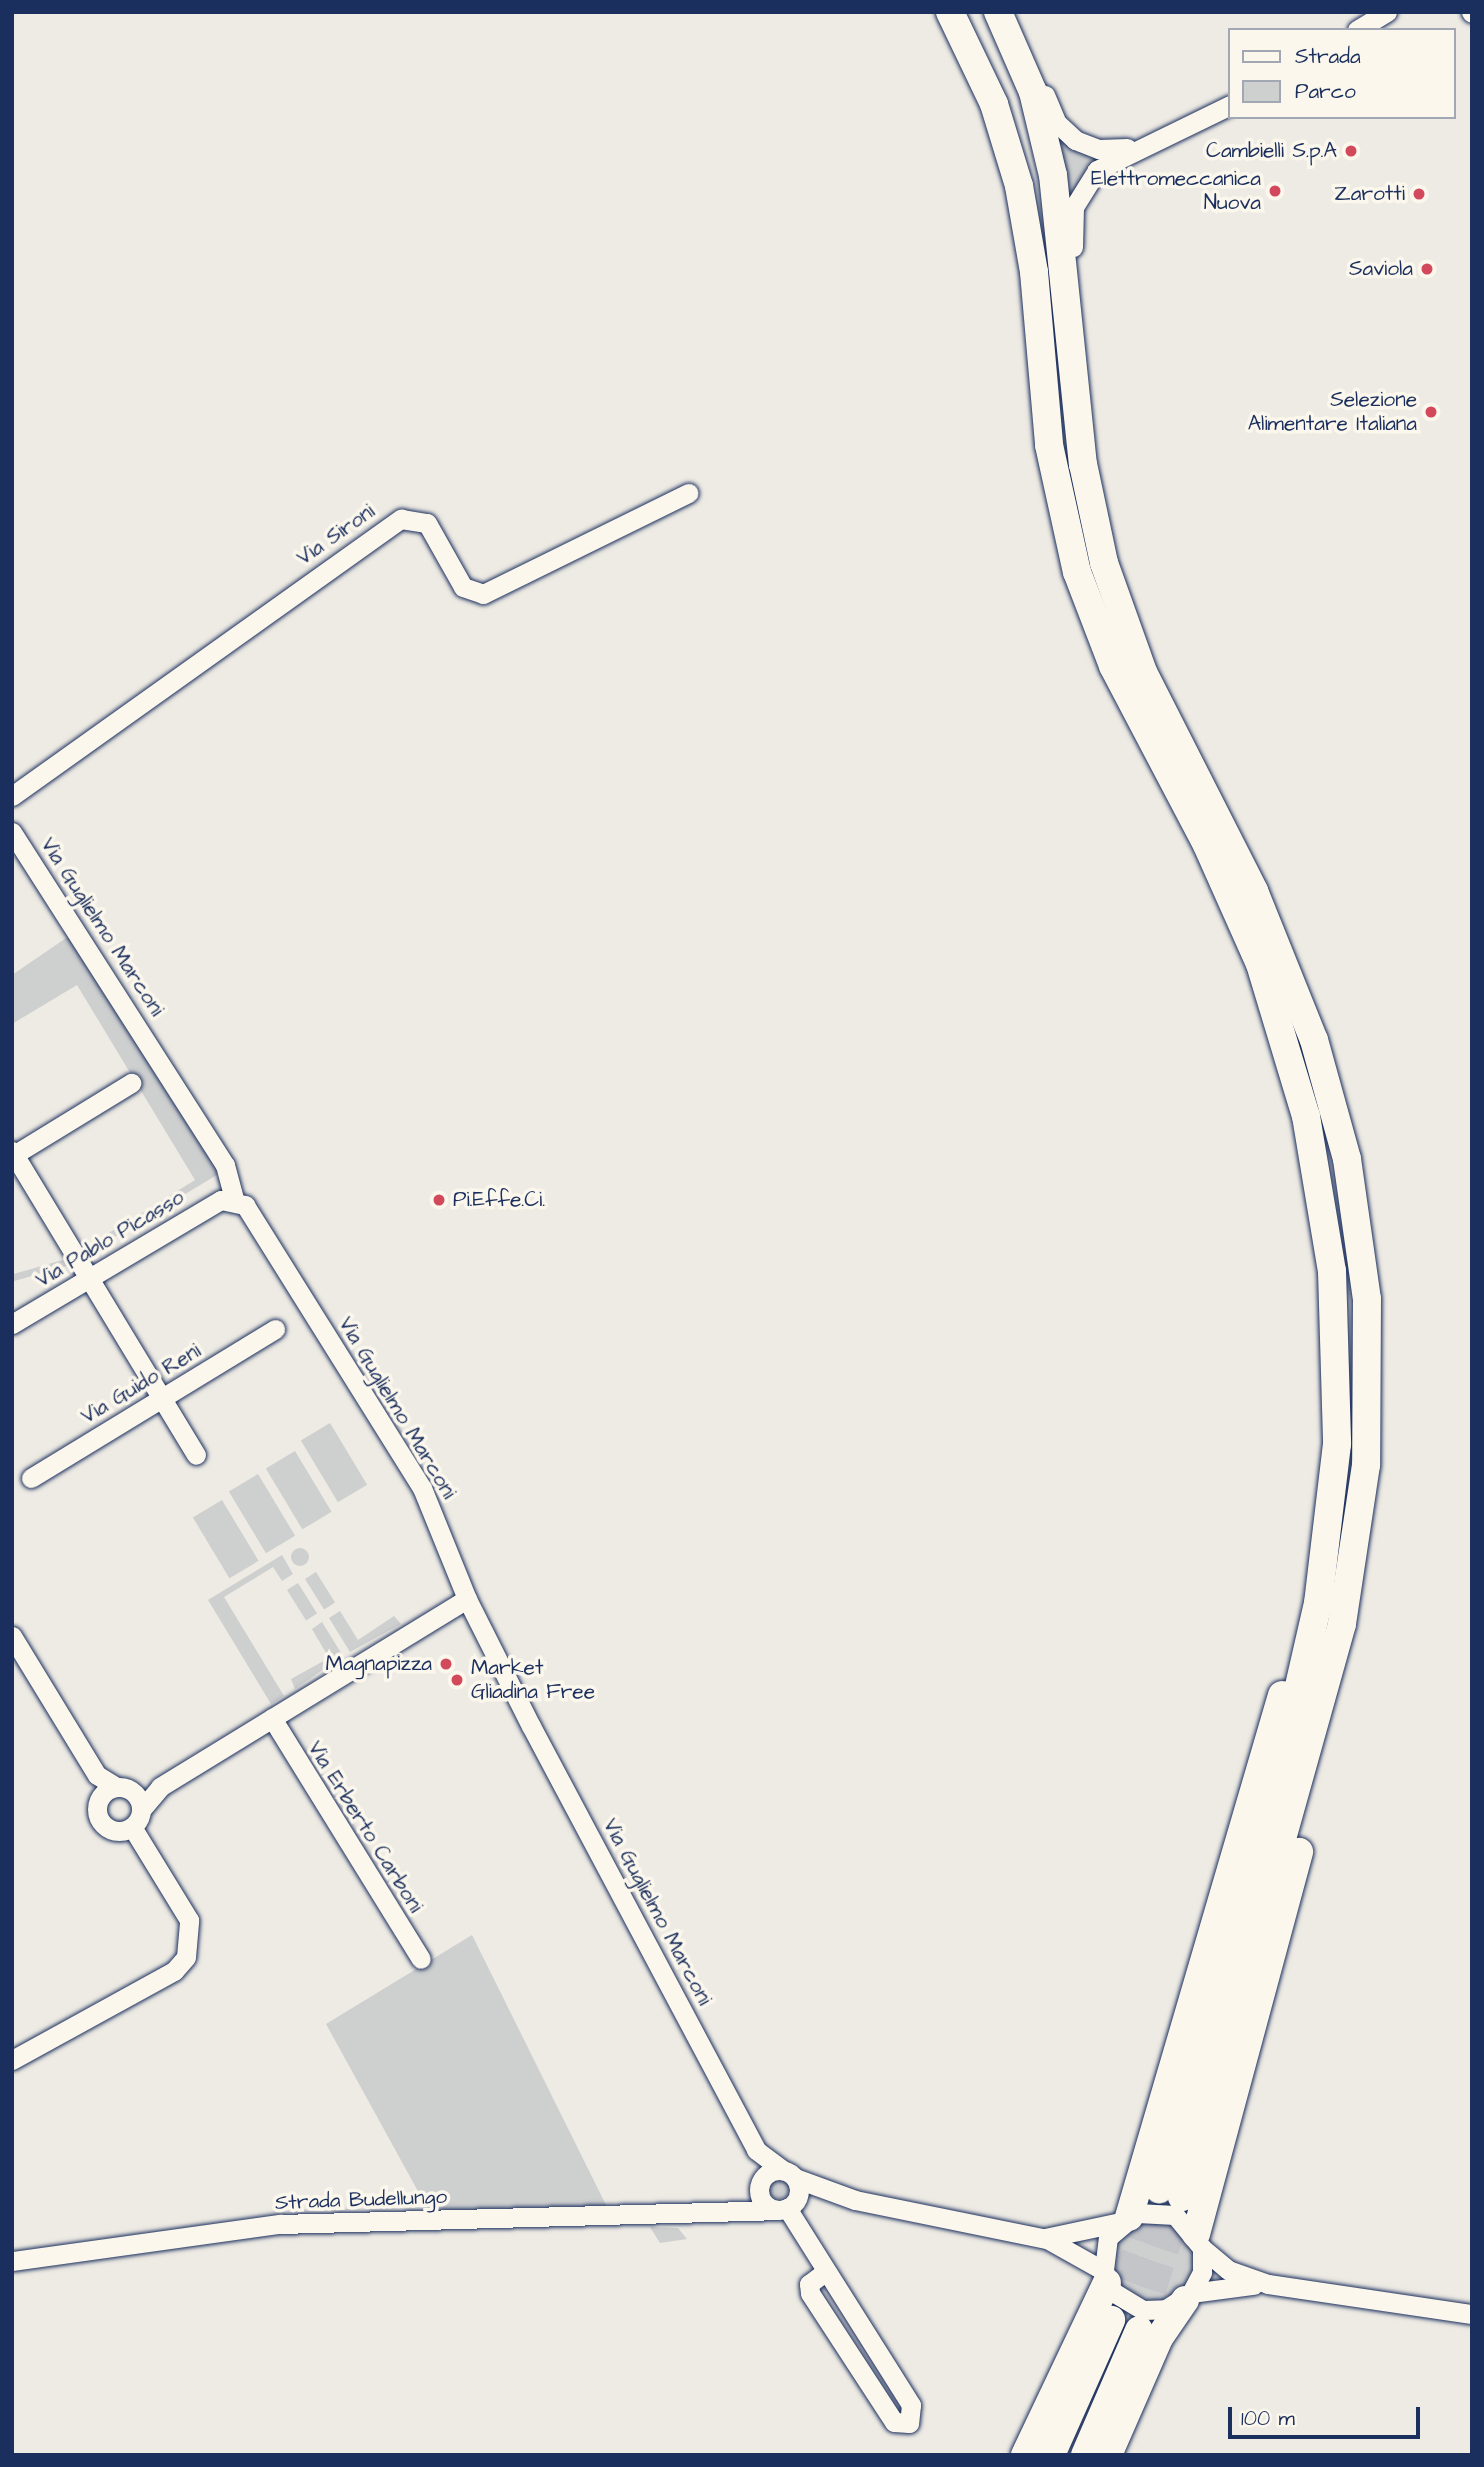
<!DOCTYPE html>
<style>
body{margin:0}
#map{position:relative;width:1484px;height:2467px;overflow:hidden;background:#eeebe4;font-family:"Architects Daughter",sans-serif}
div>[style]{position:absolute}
.green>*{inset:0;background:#cecfcf;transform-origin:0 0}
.round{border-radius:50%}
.highway-tunnel>*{height:28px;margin-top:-14px;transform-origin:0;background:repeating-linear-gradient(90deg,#c4c5c9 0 28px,transparent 0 42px)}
.roads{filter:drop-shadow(0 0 2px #1b2f5e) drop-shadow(0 0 2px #1b2f5e)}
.minor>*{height:19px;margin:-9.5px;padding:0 9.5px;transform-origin:9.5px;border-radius:9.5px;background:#fbf7ec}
.minor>.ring{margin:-9.5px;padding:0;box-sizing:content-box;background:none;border:19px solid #fbf7ec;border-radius:50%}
.highway>*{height:28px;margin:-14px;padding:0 14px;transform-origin:14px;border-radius:14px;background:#fbf7ec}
.dots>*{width:19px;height:19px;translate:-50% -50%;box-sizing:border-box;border:4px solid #fbf7ec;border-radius:50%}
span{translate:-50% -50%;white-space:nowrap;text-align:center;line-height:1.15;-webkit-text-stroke:7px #fbf7ec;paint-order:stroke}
.poi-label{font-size:21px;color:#1b2f5e}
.right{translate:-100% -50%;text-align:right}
.left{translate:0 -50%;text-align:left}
.street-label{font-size:21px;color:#1b2f5e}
.frame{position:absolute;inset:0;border:14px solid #1b2f5e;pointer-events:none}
.legend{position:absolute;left:1228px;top:28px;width:228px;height:91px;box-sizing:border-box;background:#fbf7ec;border:2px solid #a1a7b3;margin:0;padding:9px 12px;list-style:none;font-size:21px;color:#1b2f5e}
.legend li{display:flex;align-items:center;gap:14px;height:35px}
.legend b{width:35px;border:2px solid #a1a7b3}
.scale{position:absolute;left:1228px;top:2407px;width:192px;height:32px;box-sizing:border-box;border:4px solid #1b2f5e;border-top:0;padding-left:9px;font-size:21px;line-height:24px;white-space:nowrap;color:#1b2f5e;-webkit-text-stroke:5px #fbf7ec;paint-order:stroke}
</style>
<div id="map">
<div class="green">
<div style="clip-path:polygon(1057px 135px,1103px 156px,1069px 198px)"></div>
<div style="clip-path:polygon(69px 936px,220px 1173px,164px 1207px,161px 1201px,195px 1180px,77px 985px,12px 1024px,12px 975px)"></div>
<div style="clip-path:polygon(157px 1204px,160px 1209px,87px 1254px,82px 1249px)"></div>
<div style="left:66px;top:1259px;width:7px;height:63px;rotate:74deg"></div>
<div style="left:330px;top:1423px;width:72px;height:34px;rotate:59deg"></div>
<div style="left:295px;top:1451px;width:71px;height:34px;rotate:59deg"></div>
<div style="left:258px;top:1474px;width:72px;height:34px;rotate:59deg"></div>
<div style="left:222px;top:1500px;width:71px;height:34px;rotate:59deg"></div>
<div class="round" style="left:291px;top:1548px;width:18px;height:18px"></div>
<div style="clip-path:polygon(282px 1555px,293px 1574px,282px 1581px,273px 1567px,224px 1597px,284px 1696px,271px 1704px,208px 1600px)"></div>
<div style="left:316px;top:1572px;width:36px;height:13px;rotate:58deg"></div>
<div style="left:298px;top:1583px;width:36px;height:13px;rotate:58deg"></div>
<div style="clip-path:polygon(340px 1611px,358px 1640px,394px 1616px,401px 1624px,350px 1652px,329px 1618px)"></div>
<div style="clip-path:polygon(322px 1622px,343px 1656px,295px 1689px,291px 1679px,329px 1658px,312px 1629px)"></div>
<div style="clip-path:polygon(472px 1935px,610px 2213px,430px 2213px,326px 2024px)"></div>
<div class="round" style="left:769px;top:2179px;width:20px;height:20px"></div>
<div class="round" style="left:1112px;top:2221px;width:82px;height:82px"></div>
<div style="clip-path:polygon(650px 2227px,678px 2228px,687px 2239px,660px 2243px)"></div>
</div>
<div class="highway-tunnel">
<div style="left:1111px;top:2320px;width:140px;rotate:-69.9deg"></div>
<div style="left:1139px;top:2330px;width:140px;rotate:-72.1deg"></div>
</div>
<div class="roads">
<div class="minor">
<div style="left:1471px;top:12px;width:1px;rotate:45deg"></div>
<div style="left:1357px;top:30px;width:35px;rotate:-31deg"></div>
<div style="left:1045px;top:95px;width:30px;rotate:67deg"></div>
<div style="left:1057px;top:123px;width:25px;rotate:43deg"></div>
<div style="left:1075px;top:140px;width:26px;rotate:21deg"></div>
<div style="left:1099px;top:149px;width:28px;rotate:-2deg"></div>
<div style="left:1073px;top:247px;width:40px;rotate:-88.6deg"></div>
<div style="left:1074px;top:207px;width:44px;rotate:-58.1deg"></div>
<div style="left:1097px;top:170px;width:148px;rotate:-26deg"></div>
<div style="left:12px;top:796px;width:478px;rotate:-35.5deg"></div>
<div style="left:401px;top:519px;width:26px;rotate:9deg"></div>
<div style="left:427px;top:523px;width:73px;rotate:60.6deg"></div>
<div style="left:463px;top:587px;width:21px;rotate:19deg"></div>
<div style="left:483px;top:594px;width:229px;rotate:-26.2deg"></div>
<div style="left:12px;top:832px;width:395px;rotate:57.4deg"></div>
<div style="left:225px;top:1165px;width:35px;rotate:75deg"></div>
<div style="left:12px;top:1151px;width:355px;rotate:58.8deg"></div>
<div style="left:12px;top:1156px;width:140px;rotate:-31.5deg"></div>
<div style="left:12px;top:1324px;width:243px;rotate:-30.7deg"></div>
<div style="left:221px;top:1200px;width:25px;rotate:12deg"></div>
<div style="left:245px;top:1205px;width:334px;rotate:58deg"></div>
<div style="left:422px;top:1488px;width:120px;rotate:67.9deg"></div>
<div style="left:467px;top:1599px;width:142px;rotate:63.3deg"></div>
<div style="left:531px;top:1726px;width:480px;rotate:62deg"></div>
<div style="left:756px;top:2150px;width:34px;rotate:37deg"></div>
<div style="left:31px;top:1478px;width:286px;rotate:-31.4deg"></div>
<div style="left:12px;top:1636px;width:163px;rotate:58.6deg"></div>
<div style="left:97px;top:1775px;width:22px;rotate:32deg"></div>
<div style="left:272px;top:1718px;width:283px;rotate:58.3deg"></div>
<div class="ring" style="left:97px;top:1787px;width:25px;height:25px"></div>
<div style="left:141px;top:1810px;width:30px;rotate:-50deg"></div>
<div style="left:160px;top:1787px;width:360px;rotate:-31.5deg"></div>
<div style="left:12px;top:2060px;width:185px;rotate:-28.8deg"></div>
<div style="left:174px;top:1971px;width:18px;rotate:-49deg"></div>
<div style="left:186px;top:1957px;width:37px;rotate:-85deg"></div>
<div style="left:189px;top:1920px;width:109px;rotate:-121.5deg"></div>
<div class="ring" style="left:759px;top:2170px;width:21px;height:21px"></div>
<div style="left:795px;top:2178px;width:64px;rotate:20.1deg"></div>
<div style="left:855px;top:2200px;width:196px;rotate:11.5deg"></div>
<div style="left:1047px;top:2239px;width:65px;rotate:29.3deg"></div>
<div style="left:1104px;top:2271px;width:23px;rotate:67deg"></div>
<div style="left:1113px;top:2292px;width:35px;rotate:31deg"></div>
<div style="left:1143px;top:2310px;width:23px;rotate:-2deg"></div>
<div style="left:1166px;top:2309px;width:30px;rotate:-33deg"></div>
<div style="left:1191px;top:2293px;width:24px;rotate:-62deg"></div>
<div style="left:1202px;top:2272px;width:24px;rotate:-90deg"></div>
<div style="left:1202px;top:2248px;width:43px;rotate:-129.3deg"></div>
<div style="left:1175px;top:2215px;width:38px;rotate:-177deg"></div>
<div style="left:1137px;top:2213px;width:38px;rotate:140deg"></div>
<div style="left:1108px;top:2237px;width:34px;rotate:97deg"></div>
<div style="left:787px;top:2208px;width:233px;rotate:57.8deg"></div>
<div style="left:911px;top:2405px;width:18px;rotate:96deg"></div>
<div style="left:909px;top:2423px;width:15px;rotate:-176deg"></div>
<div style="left:894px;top:2422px;width:154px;rotate:-123.1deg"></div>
<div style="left:810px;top:2293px;width:9px;rotate:-96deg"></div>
<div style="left:809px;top:2284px;width:20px;rotate:-37deg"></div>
<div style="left:1045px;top:2238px;width:78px;rotate:-11.9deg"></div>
<div style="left:1202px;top:2248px;width:34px;rotate:40deg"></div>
<div style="left:1228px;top:2270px;width:42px;rotate:19.3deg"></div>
<div style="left:1268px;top:2284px;width:206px;rotate:8.4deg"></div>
<div style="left:12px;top:2261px;width:271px;rotate:-7.9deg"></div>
<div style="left:280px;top:2224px;width:497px;rotate:-1.6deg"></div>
<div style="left:1191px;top:2293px;width:63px;rotate:-7.4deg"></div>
</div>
<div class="highway">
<div style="left:950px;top:12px;width:102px;rotate:64.4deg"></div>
<div style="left:994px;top:104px;width:86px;rotate:73deg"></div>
<div style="left:1019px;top:186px;width:87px;rotate:80.1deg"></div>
<div style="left:1034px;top:272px;width:174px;rotate:85deg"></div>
<div style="left:1049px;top:445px;width:130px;rotate:77.6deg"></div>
<div style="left:1077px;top:572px;width:101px;rotate:69deg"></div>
<div style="left:1113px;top:666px;width:202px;rotate:62.3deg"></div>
<div style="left:1207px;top:845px;width:130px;rotate:66deg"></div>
<div style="left:1260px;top:964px;width:159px;rotate:73.2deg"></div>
<div style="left:1306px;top:1116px;width:157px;rotate:80.5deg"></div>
<div style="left:1332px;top:1271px;width:173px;rotate:88.3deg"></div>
<div style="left:1337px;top:1444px;width:160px;rotate:96.8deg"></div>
<div style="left:1318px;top:1603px;width:189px;rotate:102.9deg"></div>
<div style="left:1276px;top:1787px;width:419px;rotate:106.2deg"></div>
<div style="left:998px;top:12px;width:87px;rotate:66.4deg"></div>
<div style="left:1033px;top:92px;width:85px;rotate:76.5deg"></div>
<div style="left:1053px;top:175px;width:291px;rotate:84.1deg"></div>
<div style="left:1083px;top:464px;width:101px;rotate:78deg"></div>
<div style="left:1104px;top:563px;width:116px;rotate:70.3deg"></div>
<div style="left:1143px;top:672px;width:246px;rotate:63.1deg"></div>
<div style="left:1254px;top:891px;width:161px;rotate:68.1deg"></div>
<div style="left:1314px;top:1040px;width:123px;rotate:74.5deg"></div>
<div style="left:1347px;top:1159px;width:141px;rotate:81.9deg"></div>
<div style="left:1367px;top:1299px;width:166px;rotate:90.3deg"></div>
<div style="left:1366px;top:1465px;width:161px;rotate:98.6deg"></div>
<div style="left:1342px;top:1624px;width:595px;rotate:105.6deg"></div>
<div style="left:1129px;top:2217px;width:544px;rotate:-73.66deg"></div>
<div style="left:1196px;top:2234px;width:396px;rotate:-74.9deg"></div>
<div style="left:1025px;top:2455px;width:191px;rotate:-64.6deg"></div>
<div style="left:1051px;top:2455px;width:148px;rotate:-66deg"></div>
<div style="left:1085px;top:2455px;width:136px;rotate:-66.6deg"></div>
<div style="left:1108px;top:2455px;width:128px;rotate:-66.4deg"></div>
<div style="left:1159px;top:2338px;width:46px;rotate:-55.6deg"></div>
</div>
</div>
<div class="dots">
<div style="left:1351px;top:151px;background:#d1495b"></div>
<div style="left:1275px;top:191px;background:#d1495b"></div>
<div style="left:1419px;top:194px;background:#d1495b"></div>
<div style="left:1427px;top:269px;background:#d1495b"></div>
<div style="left:1431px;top:412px;background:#d1495b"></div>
<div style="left:439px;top:1200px;background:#d1495b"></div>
<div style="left:446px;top:1664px;background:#d1495b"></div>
<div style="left:457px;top:1680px;background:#d1495b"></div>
</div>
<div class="poi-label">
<span class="right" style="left:1337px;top:151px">Cambielli S.p.A</span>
<span class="right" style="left:1261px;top:191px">Elettromeccanica<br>Nuova</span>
<span class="right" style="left:1405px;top:194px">Zarotti</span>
<span class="right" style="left:1413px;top:269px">Saviola</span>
<span class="right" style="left:1417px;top:412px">Selezione<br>Alimentare Italiana</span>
<span class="left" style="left:453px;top:1200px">Pi.Effe.Ci.</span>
<span class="right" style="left:432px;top:1664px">Magnapizza</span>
<span class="left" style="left:471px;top:1680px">Market<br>Gliadina Free</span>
</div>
<div class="street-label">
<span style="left:336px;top:535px;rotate:-35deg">Via Sironi</span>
<span style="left:102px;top:927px;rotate:57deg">Via Guglielmo Marconi</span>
<span style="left:110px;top:1239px;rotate:-31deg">Via Pablo Picasso</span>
<span style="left:141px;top:1384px;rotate:-31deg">Via Guido Reni</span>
<span style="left:397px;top:1408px;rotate:59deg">Via Guglielmo Marconi</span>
<span style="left:365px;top:1827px;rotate:58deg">Via Erberto Carboni</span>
<span style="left:657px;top:1912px;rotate:62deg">Via Guglielmo Marconi</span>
<span style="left:361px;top:2200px;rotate:-2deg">Strada Budellungo</span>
</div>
<div class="frame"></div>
<ul class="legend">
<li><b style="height:9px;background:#fbf7ec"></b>Strada</li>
<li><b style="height:19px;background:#cecfcf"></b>Parco</li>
</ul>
<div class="scale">100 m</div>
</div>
